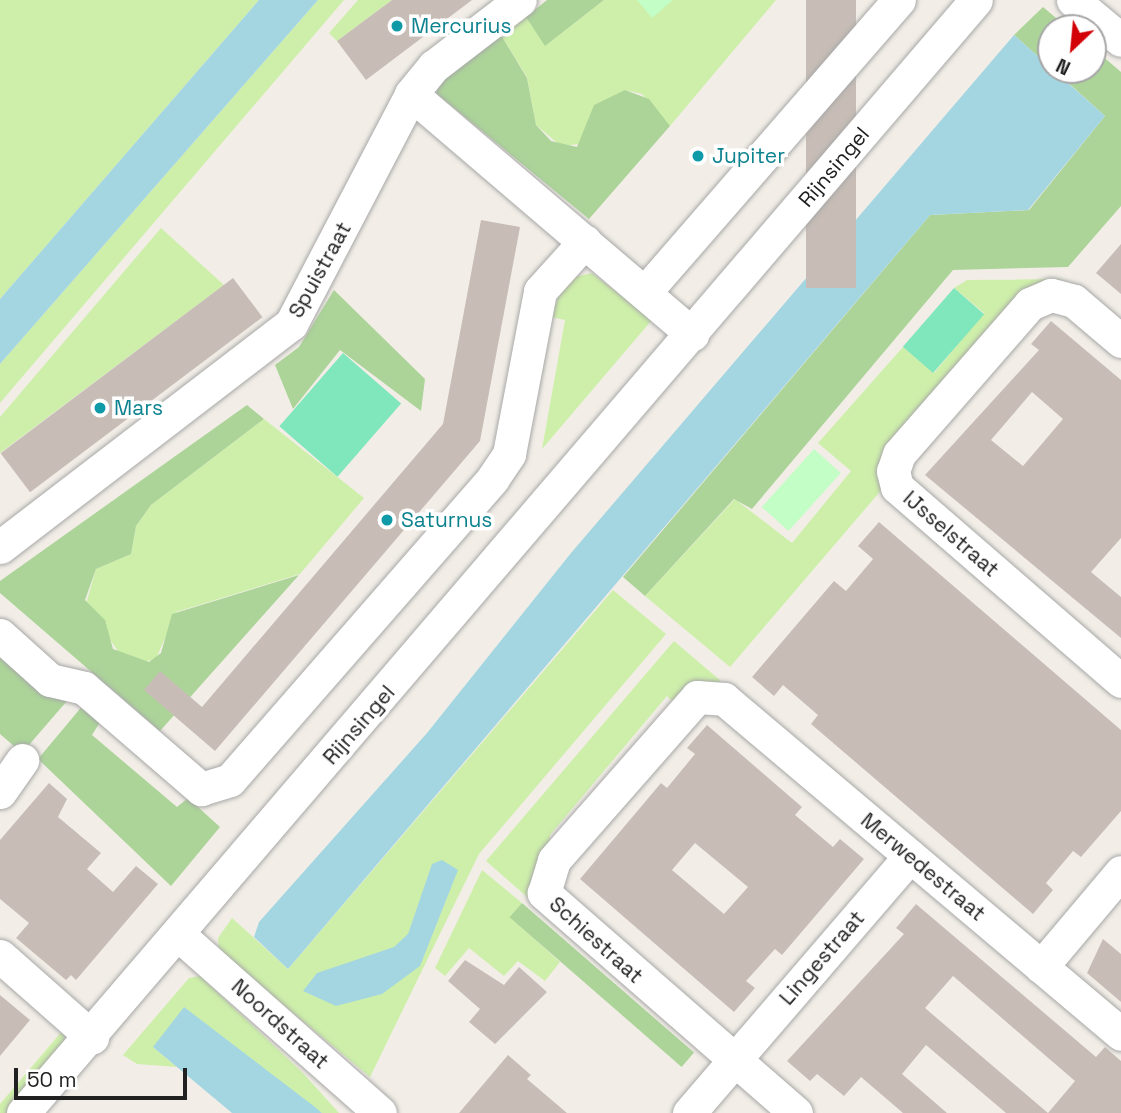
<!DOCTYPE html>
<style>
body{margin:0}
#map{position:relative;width:1121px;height:1113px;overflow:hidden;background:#f2eee7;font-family:"Space Grotesk",sans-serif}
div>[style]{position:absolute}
.grass>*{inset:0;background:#ceefaa}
.forest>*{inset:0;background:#acd499;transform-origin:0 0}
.park>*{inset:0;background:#c2fec5;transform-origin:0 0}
.pitch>*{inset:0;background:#80e6bc;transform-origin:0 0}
.water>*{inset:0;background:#a4d6e2}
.building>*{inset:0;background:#c7bdb6;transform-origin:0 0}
.roads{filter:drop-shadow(0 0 2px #a8a8a8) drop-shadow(0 0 2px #a8a8a8)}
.minor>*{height:33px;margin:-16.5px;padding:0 16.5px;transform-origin:16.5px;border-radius:16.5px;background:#fff}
.dots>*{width:19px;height:19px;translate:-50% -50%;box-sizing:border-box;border:4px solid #fff;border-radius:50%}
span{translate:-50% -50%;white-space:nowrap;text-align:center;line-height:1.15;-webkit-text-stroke:7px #fff;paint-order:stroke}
.culture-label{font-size:21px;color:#0d838f}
.left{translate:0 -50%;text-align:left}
.street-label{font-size:21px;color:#212121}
.north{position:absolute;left:1037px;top:14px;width:70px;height:70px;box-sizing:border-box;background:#fff;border:2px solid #a6a6a6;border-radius:50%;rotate:206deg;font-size:19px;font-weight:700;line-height:28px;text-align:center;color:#212121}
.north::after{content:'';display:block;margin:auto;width:24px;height:32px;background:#d20006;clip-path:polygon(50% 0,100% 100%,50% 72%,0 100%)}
.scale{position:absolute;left:14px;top:1068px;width:173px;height:32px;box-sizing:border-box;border:4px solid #212121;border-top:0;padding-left:9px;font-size:21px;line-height:24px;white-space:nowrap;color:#212121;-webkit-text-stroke:5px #fff;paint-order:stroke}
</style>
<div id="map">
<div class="grass">
<div style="clip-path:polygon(0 0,259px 0,0 299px)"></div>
<div style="clip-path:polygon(318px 0,344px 0,0 403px,0 364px)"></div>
<div style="clip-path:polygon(358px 0,392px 0,337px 41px,329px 33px)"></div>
<div style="clip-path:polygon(604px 0,776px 0,670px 126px,642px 94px,625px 90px,580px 144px,561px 146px,536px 125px,527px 77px,501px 35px,526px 17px,546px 45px)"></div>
<div style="clip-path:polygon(161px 228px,224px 285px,0 453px,0 417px)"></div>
<div style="clip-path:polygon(592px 273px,652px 320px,542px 449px,565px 320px,551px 317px,559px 294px,575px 277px)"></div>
<div style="clip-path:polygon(1062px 279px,730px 667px,645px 596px,735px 499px,792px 543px,851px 471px,818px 443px,903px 347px,934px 373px,984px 313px,954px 288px,967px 280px)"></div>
<div style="clip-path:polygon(264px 419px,364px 498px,300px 574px,176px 612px,156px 659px,140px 663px,120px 654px,86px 604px,96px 569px,131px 554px,136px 526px,151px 505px)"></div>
<div style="clip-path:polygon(613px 590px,666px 634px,479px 854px,370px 1077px,219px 951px,218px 938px,232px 918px,288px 969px)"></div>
<div style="clip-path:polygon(674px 641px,721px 681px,673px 702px,667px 696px,550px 835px,543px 911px,486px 861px)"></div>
<div style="clip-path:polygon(482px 870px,522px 903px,511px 918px,560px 962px,545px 981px,518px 961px,504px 976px,469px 948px,445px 976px,435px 968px)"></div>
<div style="clip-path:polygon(200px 976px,303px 1073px,339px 1113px,322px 1113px,153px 1047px,177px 1067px,137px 1064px,123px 1055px,189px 978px)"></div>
<div style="clip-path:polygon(63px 1030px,65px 1040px,9px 1113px,0 1113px,0 1104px)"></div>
</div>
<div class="forest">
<div style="clip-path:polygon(547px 0,604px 0,545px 46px,526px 17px)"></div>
<div style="clip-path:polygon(1043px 7px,1068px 28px,1051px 28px,1051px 68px,1014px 35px)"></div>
<div style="clip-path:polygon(501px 35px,527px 78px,536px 125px,551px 141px,577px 147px,594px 105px,625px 90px,649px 99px,670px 126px,589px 219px,437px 94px,437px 83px)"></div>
<div style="clip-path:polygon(1093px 48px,1121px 72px,1121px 206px,1068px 267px,953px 270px,752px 509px,734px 499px,645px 596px,623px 577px,930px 215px,1029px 210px,1105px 116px,1054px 70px,1093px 70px)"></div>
<div style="clip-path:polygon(334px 290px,425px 379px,421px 411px,340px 350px,293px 409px,275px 365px,299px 347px)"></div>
<div style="clip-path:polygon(247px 405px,264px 419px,151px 505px,136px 526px,131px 554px,96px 569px,85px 600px,105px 620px,113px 649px,149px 662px,161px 653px,172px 614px,299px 575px,160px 731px,0 593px,0 581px)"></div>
<div style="clip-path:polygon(0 652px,73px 694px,22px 753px,0 734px)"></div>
<div style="clip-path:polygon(84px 704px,102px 719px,92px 735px,177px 807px,188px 798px,220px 827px,171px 886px,38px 759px)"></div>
<div style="left:522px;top:903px;width:228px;height:19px;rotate:41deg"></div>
</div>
<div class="park">
<div style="clip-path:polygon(637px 0,673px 0,652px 18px)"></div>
<div style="left:814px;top:449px;width:36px;height:78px;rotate:42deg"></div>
</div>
<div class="pitch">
<div style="left:954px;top:288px;width:40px;height:78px;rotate:41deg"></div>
<div style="left:343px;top:353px;width:77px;height:97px;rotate:41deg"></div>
</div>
<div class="water">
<div style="clip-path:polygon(259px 0,318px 0,0 364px,0 299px)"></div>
<div style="clip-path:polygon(1014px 35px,1105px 116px,1028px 210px,930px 215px,288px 969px,254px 937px,259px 922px,427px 733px,571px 553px)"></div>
<div style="clip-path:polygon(442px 860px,458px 870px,420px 966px,382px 994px,336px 1006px,303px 991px,317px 973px,394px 947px,408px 934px,432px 864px)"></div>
<div style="clip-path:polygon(184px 1007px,315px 1107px,322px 1113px,232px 1113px,153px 1047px)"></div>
</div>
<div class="building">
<div style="clip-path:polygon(392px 0,472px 0,366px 80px,337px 41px)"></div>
<div style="left:806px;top:0;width:50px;height:288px"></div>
<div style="clip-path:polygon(481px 220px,520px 227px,480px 441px,215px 751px,144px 690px,160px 671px,202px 707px,443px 424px)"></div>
<div style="clip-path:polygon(1121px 244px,1121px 294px,1096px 273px)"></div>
<div style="left:233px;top:278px;width:49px;height:291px;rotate:53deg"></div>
<div style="clip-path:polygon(evenodd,1051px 321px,1121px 380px,1121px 538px,1091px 572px,1121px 597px,1121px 638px,925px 475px,1039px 350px,1031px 344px,1051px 321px,1032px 392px,1063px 419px,1023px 466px,991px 440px,1032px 392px)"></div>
<div style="clip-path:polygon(879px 522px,1121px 730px,1121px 811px,1081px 857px,1073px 851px,1046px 883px,1053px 890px,1033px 914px,811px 724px,818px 715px,783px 685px,774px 696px,752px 677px,834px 581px,846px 591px,873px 559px,858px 546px)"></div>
<div style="clip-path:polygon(evenodd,707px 725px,802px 807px,795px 815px,833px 847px,840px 839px,864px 859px,782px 955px,775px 949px,746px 981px,755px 988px,734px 1012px,580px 879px,661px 783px,667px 788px,695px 754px,687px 748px,707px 725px,695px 843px,748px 887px,724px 914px,672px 870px,695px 843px)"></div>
<div style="clip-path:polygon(49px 783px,67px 799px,58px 817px,101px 853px,87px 869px,113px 892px,136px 866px,158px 884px,76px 980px,71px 975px,66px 980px,16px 938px,29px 923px,0 899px,0 840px)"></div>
<div style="clip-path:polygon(evenodd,916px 904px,1096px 1057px,1105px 1047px,1121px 1061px,1121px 1113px,1006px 1113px,926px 1045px,902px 1074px,947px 1113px,903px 1113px,861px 1077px,844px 1096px,817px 1074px,810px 1081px,787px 1061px,904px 934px,896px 928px,916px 904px,953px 976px,1075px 1081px,1048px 1113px,925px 1008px,953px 976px)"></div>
<div style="clip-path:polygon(1103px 939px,1121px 954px,1121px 1002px,1087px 973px)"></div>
<div style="clip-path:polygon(465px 960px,504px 985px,519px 967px,547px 992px,495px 1044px,469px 1022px,480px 1009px,448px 981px)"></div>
<div style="clip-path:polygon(0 995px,30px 1020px,0 1056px)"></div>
<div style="clip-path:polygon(508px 1055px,531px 1075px,527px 1079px,567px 1113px,459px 1113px)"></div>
</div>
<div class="roads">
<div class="minor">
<div style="left:1073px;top:0;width:62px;rotate:39.8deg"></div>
<div style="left:411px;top:94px;width:370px;rotate:40.5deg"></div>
<div style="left:645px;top:292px;width:387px;rotate:-49deg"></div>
<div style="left:1121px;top:341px;width:62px;rotate:-139.6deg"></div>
<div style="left:1074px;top:301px;width:24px;rotate:-165deg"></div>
<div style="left:1051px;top:295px;width:23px;rotate:157deg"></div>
<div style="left:1030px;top:304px;width:199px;rotate:131.1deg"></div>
<div style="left:899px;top:454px;width:18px;rotate:109deg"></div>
<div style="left:893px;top:471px;width:16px;rotate:76deg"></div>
<div style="left:897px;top:487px;width:296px;rotate:40.9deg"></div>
<div style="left:0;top:547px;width:367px;rotate:-37.5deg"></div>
<div style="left:291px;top:324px;width:259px;rotate:-62.4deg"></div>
<div style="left:411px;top:94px;width:36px;rotate:-51deg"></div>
<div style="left:434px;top:66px;width:108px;rotate:-37.5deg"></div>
<div style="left:0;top:635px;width:67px;rotate:42deg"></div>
<div style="left:50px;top:680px;width:35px;rotate:13deg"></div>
<div style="left:84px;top:688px;width:155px;rotate:40.8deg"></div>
<div style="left:201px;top:789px;width:30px;rotate:-17deg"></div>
<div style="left:230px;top:780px;width:400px;rotate:-48.9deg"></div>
<div style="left:493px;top:478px;width:29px;rotate:-56deg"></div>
<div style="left:509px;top:454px;width:166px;rotate:-79.2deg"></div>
<div style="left:540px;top:291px;width:67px;rotate:-48deg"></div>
<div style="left:0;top:792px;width:39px;rotate:-55deg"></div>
<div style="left:179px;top:935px;width:268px;rotate:41.5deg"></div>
<div style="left:0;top:956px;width:123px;rotate:41.4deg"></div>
<div style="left:1041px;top:967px;width:124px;rotate:-49.9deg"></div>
<div style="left:23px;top:1113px;width:1465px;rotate:-49.43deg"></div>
<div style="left:689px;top:1113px;width:339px;rotate:-49.3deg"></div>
<div style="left:796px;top:1113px;width:335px;rotate:-138.9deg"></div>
<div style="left:544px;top:893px;width:34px;rotate:-73deg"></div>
<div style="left:554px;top:860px;width:217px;rotate:-48.7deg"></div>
<div style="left:697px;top:697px;width:27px;rotate:4deg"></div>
<div style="left:724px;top:699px;width:519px;rotate:40.16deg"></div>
</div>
</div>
<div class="dots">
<div style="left:397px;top:26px;background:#0f9aa8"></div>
<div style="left:698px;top:156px;background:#0f9aa8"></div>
<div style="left:100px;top:408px;background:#0f9aa8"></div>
<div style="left:387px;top:520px;background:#0f9aa8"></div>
</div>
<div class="culture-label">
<span class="left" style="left:411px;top:26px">Mercurius</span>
<span class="left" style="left:712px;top:156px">Jupiter</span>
<span class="left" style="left:114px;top:408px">Mars</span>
<span class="left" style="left:401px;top:520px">Saturnus</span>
</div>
<div class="street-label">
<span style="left:834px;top:167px;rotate:-50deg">Rijnsingel</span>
<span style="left:320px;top:270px;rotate:-61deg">Spuistraat</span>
<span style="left:951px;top:534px;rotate:41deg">IJsselstraat</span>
<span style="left:359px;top:725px;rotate:-49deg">Rijnsingel</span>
<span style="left:923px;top:867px;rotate:40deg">Merwedestraat</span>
<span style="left:596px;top:940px;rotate:42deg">Schiestraat</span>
<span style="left:822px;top:958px;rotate:-49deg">Lingestraat</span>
<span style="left:280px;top:1024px;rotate:42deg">Noordstraat</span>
</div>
<div class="north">N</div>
<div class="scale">50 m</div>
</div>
